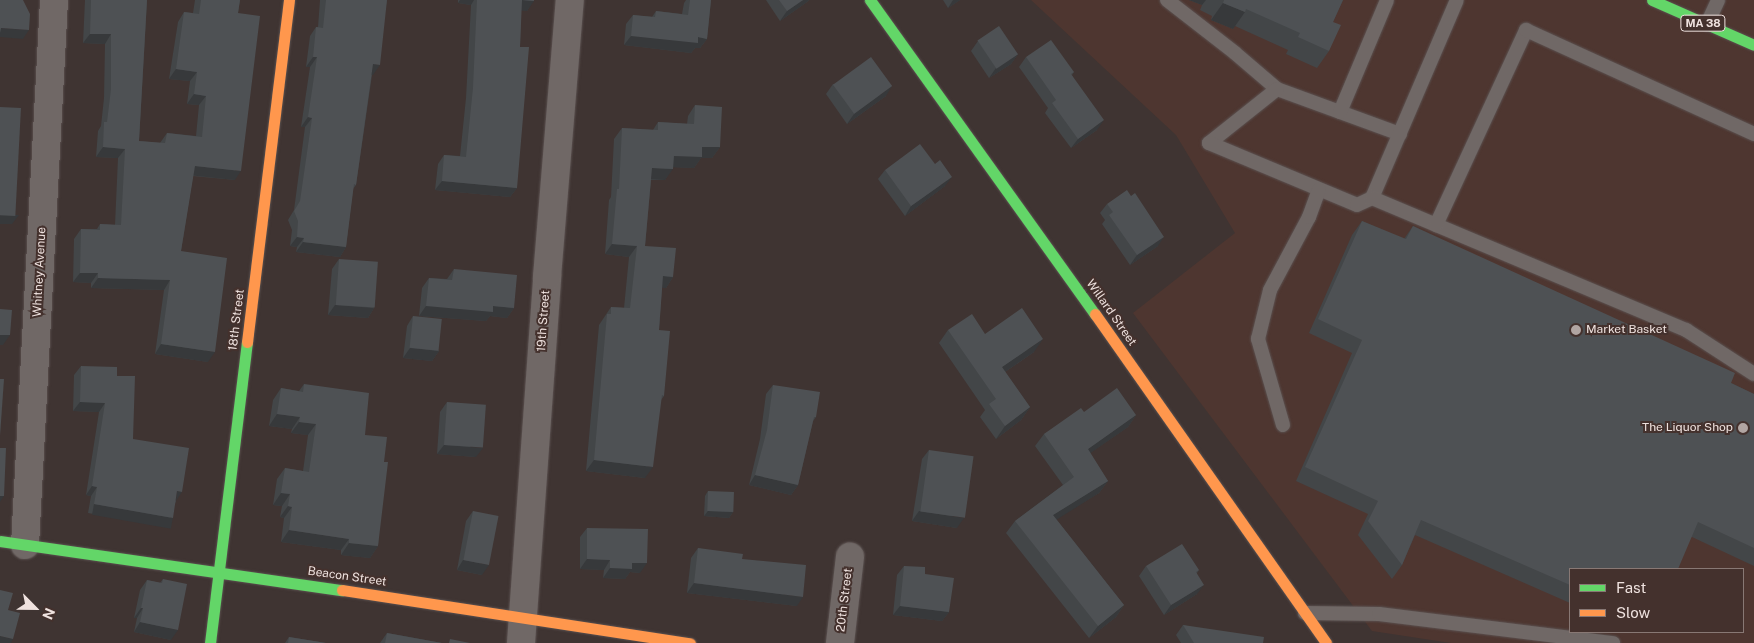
<!DOCTYPE html>
<style>
body{margin:0}
#map{position:relative;width:1754px;height:643px;overflow:hidden;background:#3f3432;font-family:"Public Sans",sans-serif}
div>[style]{position:absolute}
.built>*{inset:0;background:#4e3630}
.roads{filter:drop-shadow(0 0 1px #5a504f) drop-shadow(0 0 1px #5a504f)}
.lane>*{height:14px;margin:-7px;padding:0 7px;transform-origin:7px;border-radius:7px;background:#706866}
.street>*{height:28px;margin:-14px;padding:0 14px;transform-origin:14px;border-radius:14px;background:#706866}
.fast>*{height:11px;margin:-5.5px;padding:0 5.5px;transform-origin:5.5px;border-radius:5.5px;background:#63d668}
.slow>*{height:11px;margin:-5.5px;padding:0 5.5px;transform-origin:5.5px;border-radius:5.5px;background:#ff974d}
.wall>*{inset:0;background:#434648}
.shaded-wall>*{inset:0;background:#37393b;transform-origin:0 0}
.building>*{inset:0;background:#4e5154;transform-origin:0 0}
.dots>*{width:14px;height:14px;translate:-50% -50%;box-sizing:border-box;border:2px solid #44312d;border-radius:50%}
span{translate:-50% -50%;white-space:nowrap;text-align:center;line-height:1.15;-webkit-text-stroke:4px #44312d;paint-order:stroke}
.shield-label span{padding:1px 4px;background:#44312d;border:1px solid;border-radius:4px;-webkit-text-stroke-width:0}
.shield-label{font-size:11px;color:#efe2df;font-weight:700}
.street-label{font-size:12px;color:#efe2df}
.poi-label{font-size:12px;color:#efe2df}
.left{translate:0 -50%;text-align:left}
.right{translate:-100% -50%;text-align:right}
.legend{position:absolute;left:1569px;top:568px;width:175px;height:65px;box-sizing:border-box;background:#44312d;border:1px solid #887874;margin:0;padding:6px 9px;list-style:none;font-size:15px;color:#efe2df}
.legend li{display:flex;align-items:center;gap:10px;height:25px}
.legend b{width:25px;border:1px solid #887874}
.north{position:absolute;left:10px;top:583px;width:50px;height:50px;-webkit-text-stroke:4px #44312d;paint-order:stroke;rotate:113deg;font-size:14px;font-weight:700;line-height:20px;text-align:center;color:#efe2df}
.north::after{content:'';display:block;margin:auto;width:18px;height:22px;background:#efe2df;clip-path:polygon(50% 0,100% 100%,50% 72%,0 100%)}
</style>
<div id="map">
<div class="built">
<div style="clip-path:polygon(evenodd,1031px 0,1754px 0,1754px 643px,1451px 643px,1372px 631px,1133px 313px,1235px 233px,1176px 135px,1031px 0,1570px 569px,1743px 569px,1743px 632px,1570px 632px,1570px 569px)"></div>
</div>
<div class="roads">
<div class="lane">
<div style="left:1167px;top:0;width:86px;rotate:37.9deg"></div>
<div style="left:1235px;top:53px;width:55px;rotate:40.6deg"></div>
<div style="left:1277px;top:89px;width:131px;rotate:20.1deg"></div>
<div style="left:1707px;top:24px;width:26px;rotate:-65deg"></div>
<div style="left:1277px;top:89px;width:87px;rotate:141.5deg"></div>
<div style="left:1209px;top:143px;width:160px;rotate:22.7deg"></div>
<div style="left:1357px;top:205px;width:17px;rotate:-25deg"></div>
<div style="left:1372px;top:198px;width:215px;rotate:-66.8deg"></div>
<div style="left:1340px;top:112px;width:121px;rotate:-67.2deg"></div>
<div style="left:1372px;top:198px;width:341px;rotate:22.8deg"></div>
<div style="left:1686px;top:330px;width:81px;rotate:32.9deg"></div>
<div style="left:1436px;top:225px;width:215px;rotate:-65.2deg"></div>
<div style="left:1526px;top:30px;width:251px;rotate:24.5deg"></div>
<div style="left:1283px;top:425px;width:90px;rotate:-106.2deg"></div>
<div style="left:1258px;top:339px;width:50px;rotate:-76.2deg"></div>
<div style="left:1270px;top:290px;width:83px;rotate:-61.9deg"></div>
<div style="left:1309px;top:217px;width:29px;rotate:-70deg"></div>
<div style="left:1305px;top:613px;width:74px;rotate:0.8deg"></div>
<div style="left:1379px;top:614px;width:236px;rotate:7.1deg"></div>
</div>
<div class="street">
<div style="left:25px;top:545px;width:546px;rotate:-86.95deg"></div>
<div style="left:521px;top:643px;width:367px;rotate:-85.9deg"></div>
<div style="left:547px;top:277px;width:278px;rotate:-85.3deg"></div>
<div style="left:840px;top:643px;width:87px;rotate:-83.4deg"></div>
</div>
<div class="fast">
<div style="left:870px;top:0;width:386px;rotate:54.4deg"></div>
<div style="left:1652px;top:0;width:111px;rotate:23.8deg"></div>
<div style="left:0;top:541px;width:345px;rotate:8.2deg"></div>
<div style="left:210px;top:643px;width:303px;rotate:-83deg"></div>
</div>
<div class="slow">
<div style="left:1095px;top:314px;width:402px;rotate:54.9deg"></div>
<div style="left:247px;top:342px;width:345px;rotate:-83deg"></div>
<div style="left:342px;top:590px;width:352px;rotate:8.7deg"></div>
</div>
</div>
<div class="wall">
<div style="clip-path:polygon(85px 0,147px 0,139px 141px,160px 143px,167px 133px,196px 136px,199px 105px,187px 104px,190px 81px,169px 79px,178px 22px,184px 12px,193px 13px,195px 0,240px 0,238px 13px,235px 180px,193px 176px,181px 251px,208px 362px,155px 354px,164px 290px,91px 288px,91px 283px,73px 282px,74px 239px,81px 229px,97px 229px,100px 224px,115px 225px,118px 158px,96px 157px,98px 131px,101px 126px,104px 98px,105px 44px,83px 43px)"></div>
<div style="clip-path:polygon(320px 0,387px 0,373px 75px,372px 75px,356px 185px,353px 189px,346px 247px,340px 257px,296px 252px,297px 247px,290px 246px,292px 230px,288px 220px,294px 210px,305px 127px,301px 127px,310px 67px,306px 67px,310px 36px,316px 27px,318px 27px)"></div>
<div style="clip-path:polygon(458px 0,534px 0,527px 11px,521px 10px,520px 47px,517px 188px,510px 197px,435px 190px,438px 164px,444px 155px,460px 156px,466px 98px,471px 5px,458px 3px)"></div>
<div style="clip-path:polygon(686px 0,711px 0,707px 39px,700px 48px,695px 48px,691px 53px,624px 45px,626px 24px,633px 15px,652px 17px,656px 11px,682px 14px,684px 3px)"></div>
<div style="clip-path:polygon(766px 0,809px 0,807px 2px,780px 21px)"></div>
<div style="clip-path:polygon(943px 0,960px 0,948px 8px)"></div>
<div style="clip-path:polygon(1189px 0,1343px 0,1333px 22px,1329px 51px,1317px 68px,1286px 54px,1288px 50px,1235px 26px,1233px 29px,1211px 20px,1212px 16px,1200px 10px,1202px 5px)"></div>
<div style="clip-path:polygon(978px 41px,1018px 54px,1011px 64px,989px 78px,971px 51px)"></div>
<div style="clip-path:polygon(1026px 57px,1074px 72px,1072px 75px,1097px 130px,1071px 148px,1045px 113px,1048px 108px,1019px 67px)"></div>
<div style="clip-path:polygon(833px 84px,886px 96px,847px 124px,826px 94px)"></div>
<div style="clip-path:polygon(695px 105px,720px 147px,712px 158px,701px 158px,694px 168px,673px 167px,665px 180px,651px 180px,645px 246px,673px 277px,666px 288px,662px 287px,659px 330px,664px 396px,661px 400px,645px 478px,586px 471px,599px 325px,611px 307px,624px 308px,629px 257px,605px 254px,609px 200px,611px 197px,614px 139px,622px 128px,653px 130px,658px 122px,687px 124px,688px 116px)"></div>
<div style="clip-path:polygon(885px 170px,945px 186px,905px 216px,878px 179px)"></div>
<div style="clip-path:polygon(1107px 204px,1158px 246px,1130px 265px,1102px 224px,1105px 220px,1100px 213px)"></div>
<div style="clip-path:polygon(1362px 221px,1404px 239px,1413px 226px,1731px 383px,1754px 394px,1754px 566px,1692px 537px,1570px 569px,1570px 603px,1415px 535px,1402px 565px,1392px 579px,1358px 535px,1368px 514px,1296px 481px,1352px 353px,1309px 333px,1352px 235px)"></div>
<div style="clip-path:polygon(339px 259px,374px 308px,368px 318px,328px 315px,332px 269px)"></div>
<div style="clip-path:polygon(454px 269px,514px 308px,507px 318px,490px 316px,486px 321px,419px 316px,422px 288px,429px 278px,447px 279px)"></div>
<div style="clip-path:polygon(413px 316px,439px 351px,432px 361px,403px 358px,407px 326px)"></div>
<div style="clip-path:polygon(948px 330px,985px 334px,1034px 352px,1005px 372px,1030px 407px,1021px 420px,996px 439px,980px 417px,985px 410px,939px 343px)"></div>
<div style="clip-path:polygon(81px 366px,117px 376px,133px 439px,176px 501px,167px 527px,88px 513px,91px 496px,86px 495px,99px 412px,73px 411px,74px 375px)"></div>
<div style="clip-path:polygon(304px 384px,365px 435px,384px 462px,378px 546px,370px 558px,341px 555px,341px 550px,281px 542px,284px 518px,280px 517px,282px 506px,273px 505px,277px 479px,285px 468px,303px 471px,308px 435px,291px 433px,292px 429px,269px 426px,273px 400px,281px 388px,299px 391px)"></div>
<div style="clip-path:polygon(773px 385px,816px 417px,813px 421px,798px 485px,791px 495px,749px 485px,760px 439px,766px 394px)"></div>
<div style="clip-path:polygon(447px 402px,476px 457px,437px 454px,440px 412px)"></div>
<div style="clip-path:polygon(1084px 412px,1136px 415px,1128px 427px,1090px 453px,1108px 481px,1099px 493px,1056px 519px,1124px 605px,1116px 617px,1089px 638px,1006px 533px,1015px 521px,1063px 485px,1035px 446px,1044px 434px)"></div>
<div style="clip-path:polygon(929px 450px,957px 528px,912px 521px,922px 459px)"></div>
<div style="clip-path:polygon(708px 491px,733px 512px,729px 518px,704px 516px,705px 496px)"></div>
<div style="clip-path:polygon(473px 511px,482px 575px,457px 570px,466px 521px)"></div>
<div style="clip-path:polygon(587px 528px,640px 573px,630px 572px,625px 579px,603px 578px,604px 570px,580px 569px,580px 537px)"></div>
<div style="clip-path:polygon(698px 548px,742px 559px,797px 606px,687px 593px,691px 558px)"></div>
<div style="clip-path:polygon(904px 566px,925px 574px,949px 612px,942px 621px,893px 615px,897px 575px)"></div>
<div style="clip-path:polygon(1146px 566px,1199px 570px,1197px 573px,1197px 594px,1164px 615px,1139px 576px)"></div>
<div style="clip-path:polygon(163px 579px,171px 640px,134px 632px,137px 618px,134px 618px,140px 590px,147px 580px,160px 583px)"></div>
<div style="clip-path:polygon(1183px 625px,1263px 643px,1181px 643px,1176px 635px)"></div>
<div style="clip-path:polygon(387px 633px,442px 643px,380px 643px)"></div>
<div style="clip-path:polygon(289px 637px,326px 643px,285px 643px)"></div>
</div>
<div class="shaded-wall">
<div style="clip-path:polygon(460px 0,474px 0,471px 5px,458px 3px)"></div>
<div style="clip-path:polygon(522px 0,534px 1px,527px 11px,515px 10px)"></div>
<div style="clip-path:polygon(803px 0,809px 0,807px 2px,780px 21px,787px 11px)"></div>
<div style="clip-path:polygon(953px 0,960px 0,948px 8px)"></div>
<div style="clip-path:polygon(1189px 0,1206px 0,1202px 5px)"></div>
<div style="clip-path:polygon(1223px 3px,1245px 12px,1233px 29px,1211px 20px)"></div>
<div style="clip-path:polygon(0 28px,1px 28px,29px 30px,23px 39px,0 37px)"></div>
<div style="clip-path:polygon(90px 34px,111px 34px,105px 44px,83px 43px)"></div>
<div style="clip-path:polygon(631px 36px,698px 37px,707px 39px,700px 48px,695px 48px,691px 53px,624px 45px)"></div>
<div style="clip-path:polygon(1018px 54px,1011px 64px,989px 78px,996px 68px)"></div>
<div style="clip-path:polygon(313px 57px,317px 57px,310px 67px,306px 67px)"></div>
<div style="clip-path:polygon(373px 64px,380px 65px,373px 75px,366px 74px)"></div>
<div style="clip-path:polygon(176px 69px,197px 72px,190px 81px,169px 79px)"></div>
<div style="clip-path:polygon(892px 86px,886px 96px,847px 124px,854px 114px)"></div>
<div style="clip-path:polygon(194px 94px,206px 96px,199px 105px,187px 104px)"></div>
<div style="clip-path:polygon(308px 117px,312px 118px,305px 127px,301px 127px)"></div>
<div style="clip-path:polygon(1104px 120px,1097px 130px,1071px 148px,1078px 139px)"></div>
<div style="clip-path:polygon(103px 147px,125px 149px,118px 158px,96px 157px)"></div>
<div style="clip-path:polygon(702px 147px,720px 147px,712px 158px,701px 158px,694px 168px,666px 167px,674px 156px)"></div>
<div style="clip-path:polygon(195px 166px,241px 171px,235px 180px,188px 175px)"></div>
<div style="clip-path:polygon(652px 168px,673px 169px,665px 180px,645px 179px)"></div>
<div style="clip-path:polygon(952px 177px,945px 186px,905px 216px,911px 206px)"></div>
<div style="clip-path:polygon(442px 181px,517px 188px,510px 197px,435px 190px)"></div>
<div style="clip-path:polygon(0 215px,19px 215px,12px 224px,0 224px)"></div>
<div style="clip-path:polygon(297px 237px,304px 238px,297px 247px,290px 246px)"></div>
<div style="clip-path:polygon(1164px 237px,1158px 246px,1130px 265px,1137px 255px)"></div>
<div style="clip-path:polygon(303px 242px,346px 247px,340px 257px,296px 252px)"></div>
<div style="clip-path:polygon(612px 244px,637px 246px,629px 257px,605px 254px)"></div>
<div style="clip-path:polygon(80px 273px,98px 273px,91px 283px,73px 282px)"></div>
<div style="clip-path:polygon(663px 276px,673px 277px,666px 288px,655px 287px)"></div>
<div style="clip-path:polygon(98px 278px,170px 280px,164px 290px,91px 288px)"></div>
<div style="clip-path:polygon(335px 305px,374px 308px,368px 318px,328px 315px)"></div>
<div style="clip-path:polygon(426px 306px,493px 306px,514px 308px,507px 318px,490px 316px,486px 321px,419px 316px)"></div>
<div style="clip-path:polygon(0 335px,10px 335px,3px 345px,0 345px)"></div>
<div style="clip-path:polygon(1043px 339px,1034px 352px,993px 380px,1002px 367px)"></div>
<div style="clip-path:polygon(161px 344px,215px 352px,208px 362px,155px 354px)"></div>
<div style="clip-path:polygon(410px 348px,439px 351px,432px 361px,403px 358px)"></div>
<div style="clip-path:polygon(80px 402px,105px 403px,99px 412px,73px 411px)"></div>
<div style="clip-path:polygon(1030px 407px,1021px 420px,996px 439px,1005px 426px)"></div>
<div style="clip-path:polygon(277px 414px,300px 417px,292px 429px,269px 426px)"></div>
<div style="clip-path:polygon(1136px 415px,1128px 427px,1079px 461px,1088px 449px)"></div>
<div style="clip-path:polygon(299px 422px,316px 424px,308px 435px,291px 433px)"></div>
<div style="clip-path:polygon(444px 445px,483px 448px,476px 457px,437px 454px)"></div>
<div style="clip-path:polygon(594px 460px,653px 467px,645px 478px,586px 471px)"></div>
<div style="clip-path:polygon(755px 475px,798px 485px,791px 495px,749px 485px)"></div>
<div style="clip-path:polygon(1108px 481px,1099px 493px,1045px 527px,1053px 515px)"></div>
<div style="clip-path:polygon(92px 486px,97px 487px,91px 496px,86px 495px)"></div>
<div style="clip-path:polygon(177px 491px,182px 492px,176px 501px)"></div>
<div style="clip-path:polygon(281px 493px,290px 494px,282px 506px,273px 505px)"></div>
<div style="clip-path:polygon(0 496px,4px 496px,0 502px)"></div>
<div style="left:94px;top:504px;width:80px;height:11px;rotate:10deg"></div>
<div style="clip-path:polygon(288px 506px,292px 507px,284px 518px,280px 517px)"></div>
<div style="clip-path:polygon(708px 511px,733px 512px,729px 518px,704px 516px)"></div>
<div style="clip-path:polygon(919px 511px,964px 518px,957px 528px,912px 521px)"></div>
<div style="clip-path:polygon(289px 530px,349px 539px,341px 550px,281px 542px)"></div>
<div style="clip-path:polygon(349px 543px,378px 546px,370px 558px,341px 555px)"></div>
<div style="clip-path:polygon(587px 559px,610px 560px,604px 570px,580px 569px)"></div>
<div style="clip-path:polygon(463px 560px,489px 565px,482px 575px,457px 570px)"></div>
<div style="clip-path:polygon(632px 563px,647px 563px,640px 573px,630px 572px,625px 579px,603px 578px,610px 568px)"></div>
<div style="clip-path:polygon(694px 583px,803px 597px,797px 606px,687px 593px)"></div>
<div style="clip-path:polygon(1204px 585px,1197px 594px,1164px 615px,1171px 605px)"></div>
<div style="clip-path:polygon(1124px 605px,1116px 617px,1089px 638px,1098px 626px)"></div>
<div style="clip-path:polygon(900px 606px,949px 612px,942px 621px,893px 615px)"></div>
<div style="clip-path:polygon(141px 608px,143px 608px,137px 618px,134px 618px)"></div>
<div style="clip-path:polygon(140px 622px,178px 630px,171px 640px,134px 632px)"></div>
<div style="clip-path:polygon(0 636px,13px 639px,11px 643px,0 643px)"></div>
</div>
<div class="building">
<div style="clip-path:polygon(0 0,23px 0,30px 14px,29px 30px,1px 28px,0 33px)"></div>
<div style="clip-path:polygon(91px 0,147px 0,139px 141px,165px 143px,167px 133px,202px 137px,206px 96px,194px 94px,197px 72px,176px 69px,184px 12px,199px 14px,201px 0,240px 0,238px 13px,260px 16px,241px 171px,195px 166px,181px 251px,227px 258px,215px 352px,161px 344px,170px 280px,98px 278px,98px 273px,80px 273px,81px 229px,100px 230px,100px 224px,121px 225px,125px 149px,103px 147px,104px 122px,107px 122px,111px 89px,111px 34px,90px 34px)"></div>
<div style="clip-path:polygon(326px 0,387px 0,380px 65px,373px 64px,356px 185px,354px 184px,346px 247px,303px 242px,304px 238px,297px 237px,298px 221px,294px 211px,300px 201px,312px 118px,308px 117px,317px 57px,313px 57px,316px 27px,323px 28px)"></div>
<div style="clip-path:polygon(477px 0,534px 0,534px 1px,522px 0,520px 47px,529px 47px,517px 188px,442px 181px,444px 155px,466px 157px,473px 88px)"></div>
<div style="clip-path:polygon(690px 0,711px 0,707px 39px,698px 37px,698px 43px,631px 36px,633px 15px,655px 17px,656px 11px,688px 15px)"></div>
<div style="clip-path:polygon(779px 0,803px 0,787px 11px)"></div>
<div style="clip-path:polygon(1224px 0,1343px 0,1333px 22px,1341px 25px,1329px 51px,1298px 37px,1300px 33px,1246px 9px,1245px 12px,1223px 3px)"></div>
<div style="left:999px;top:26px;width:34px;height:26px;rotate:56deg"></div>
<div style="clip-path:polygon(1051px 40px,1074px 72px,1071px 74px,1104px 120px,1078px 139px,1052px 103px,1056px 100px,1026px 57px)"></div>
<div style="left:871px;top:57px;width:36px;height:47px;rotate:54deg"></div>
<div style="clip-path:polygon(695px 105px,722px 107px,720px 147px,702px 147px,702px 157px,674px 156px,673px 169px,652px 168px,645px 246px,676px 248px,673px 277px,663px 276px,659px 330px,670px 331px,664px 396px,662px 395px,653px 467px,594px 460px,607px 314px,611px 314px,611px 307px,630px 308px,637px 246px,612px 244px,617px 189px,619px 189px,622px 128px,658px 130px,658px 122px,694px 124px)"></div>
<div style="left:0;top:107px;width:21px;height:108px;rotate:3deg"></div>
<div style="clip-path:polygon(920px 144px,935px 164px,940px 160px,952px 177px,911px 206px,885px 170px)"></div>
<div style="clip-path:polygon(1127px 190px,1131px 196px,1135px 193px,1164px 237px,1137px 255px,1109px 215px,1113px 212px,1107px 204px)"></div>
<div style="clip-path:polygon(1362px 221px,1406px 239px,1413px 226px,1735px 373px,1731px 383px,1754px 394px,1754px 548px,1698px 522px,1678px 569px,1570px 569px,1570px 585px,1421px 520px,1402px 565px,1368px 521px,1378px 501px,1305px 467px,1362px 340px,1318px 319px)"></div>
<div style="left:339px;top:259px;width:39px;height:46px;rotate:4deg"></div>
<div style="clip-path:polygon(454px 269px,517px 275px,514px 308px,493px 306px,493px 312px,426px 306px,429px 278px,452px 280px)"></div>
<div style="clip-path:polygon(1022px 308px,1043px 339px,1002px 367px,1030px 407px,1005px 426px,989px 404px,996px 399px,948px 330px,972px 314px,985px 334px)"></div>
<div style="clip-path:polygon(0 309px,12px 310px,10px 335px,0 335px)"></div>
<div style="left:413px;top:316px;width:29px;height:32px;rotate:6deg"></div>
<div style="clip-path:polygon(81px 366px,117px 367px,117px 376px,135px 376px,133px 439px,189px 448px,182px 492px,177px 491px,173px 518px,94px 504px,97px 487px,92px 486px,105px 403px,80px 402px)"></div>
<div style="clip-path:polygon(0 379px,4px 379px,0 436px)"></div>
<div style="clip-path:polygon(304px 384px,369px 393px,365px 435px,387px 437px,384px 462px,388px 462px,378px 546px,349px 543px,349px 539px,289px 530px,292px 507px,288px 506px,290px 494px,281px 493px,285px 468px,309px 472px,316px 424px,299px 422px,300px 417px,277px 414px,281px 388px,303px 392px)"></div>
<div style="clip-path:polygon(773px 385px,820px 392px,816px 417px,814px 417px,798px 485px,755px 475px,767px 430px)"></div>
<div style="clip-path:polygon(1117px 388px,1136px 415px,1088px 449px,1108px 481px,1053px 515px,1124px 605px,1098px 626px,1015px 521px,1074px 477px,1044px 434px,1081px 408px,1084px 412px)"></div>
<div style="left:447px;top:402px;width:39px;height:43px;rotate:4deg"></div>
<div style="clip-path:polygon(0 448px,6px 448px,4px 496px,0 496px)"></div>
<div style="left:929px;top:450px;width:45px;height:62px;rotate:8deg"></div>
<div style="left:708px;top:491px;width:26px;height:20px;rotate:2deg"></div>
<div style="left:473px;top:511px;width:26px;height:50px;rotate:11deg"></div>
<div style="clip-path:polygon(587px 528px,648px 529px,647px 563px,632px 563px,632px 569px,610px 568px,610px 560px,587px 559px)"></div>
<div style="clip-path:polygon(1182px 544px,1199px 570px,1196px 572px,1204px 585px,1171px 605px,1146px 566px)"></div>
<div style="clip-path:polygon(698px 548px,743px 554px,742px 559px,806px 565px,803px 597px,694px 583px)"></div>
<div style="clip-path:polygon(904px 566px,925px 567px,925px 574px,954px 578px,949px 612px,900px 606px)"></div>
<div style="clip-path:polygon(163px 579px,187px 584px,178px 630px,140px 622px,143px 608px,141px 608px,147px 580px,162px 583px)"></div>
<div style="clip-path:polygon(0 590px,13px 593px,8px 610px,20px 613px,13px 639px,0 636px)"></div>
<div style="clip-path:polygon(1183px 625px,1264px 637px,1263px 643px,1194px 643px)"></div>
<div style="clip-path:polygon(387px 633px,442px 643px,385px 643px)"></div>
<div style="clip-path:polygon(289px 637px,326px 643px,288px 643px)"></div>
<div style="clip-path:polygon(450px 639px,470px 643px,449px 643px)"></div>
</div>
<div class="dots">
<div style="left:1576px;top:330px;background:#b1a5a2"></div>
<div style="left:1743px;top:428px;background:#b1a5a2"></div>
</div>
<div class="shield-label">
<span style="left:1703px;top:23px">MA 38</span>
</div>
<div class="street-label">
<span style="left:40px;top:272px;rotate:-87deg">Whitney Avenue</span>
<span style="left:1111px;top:313px;rotate:55deg">Willard Street</span>
<span style="left:237px;top:320px;rotate:-83deg">18th Street</span>
<span style="left:544px;top:321px;rotate:-86deg">19th Street</span>
<span style="left:347px;top:577px;rotate:8deg">Beacon Street</span>
<span style="left:845px;top:600px;rotate:-83deg">20th Street</span>
</div>
<div class="poi-label">
<span class="left" style="left:1586px;top:330px">Market Basket</span>
<span class="right" style="left:1733px;top:428px">The Liquor Shop</span>
</div>
<ul class="legend">
<li><b style="height:6px;background:#63d668"></b>Fast</li>
<li><b style="height:6px;background:#ff974d"></b>Slow</li>
</ul>
<div class="north">N</div>
</div>
